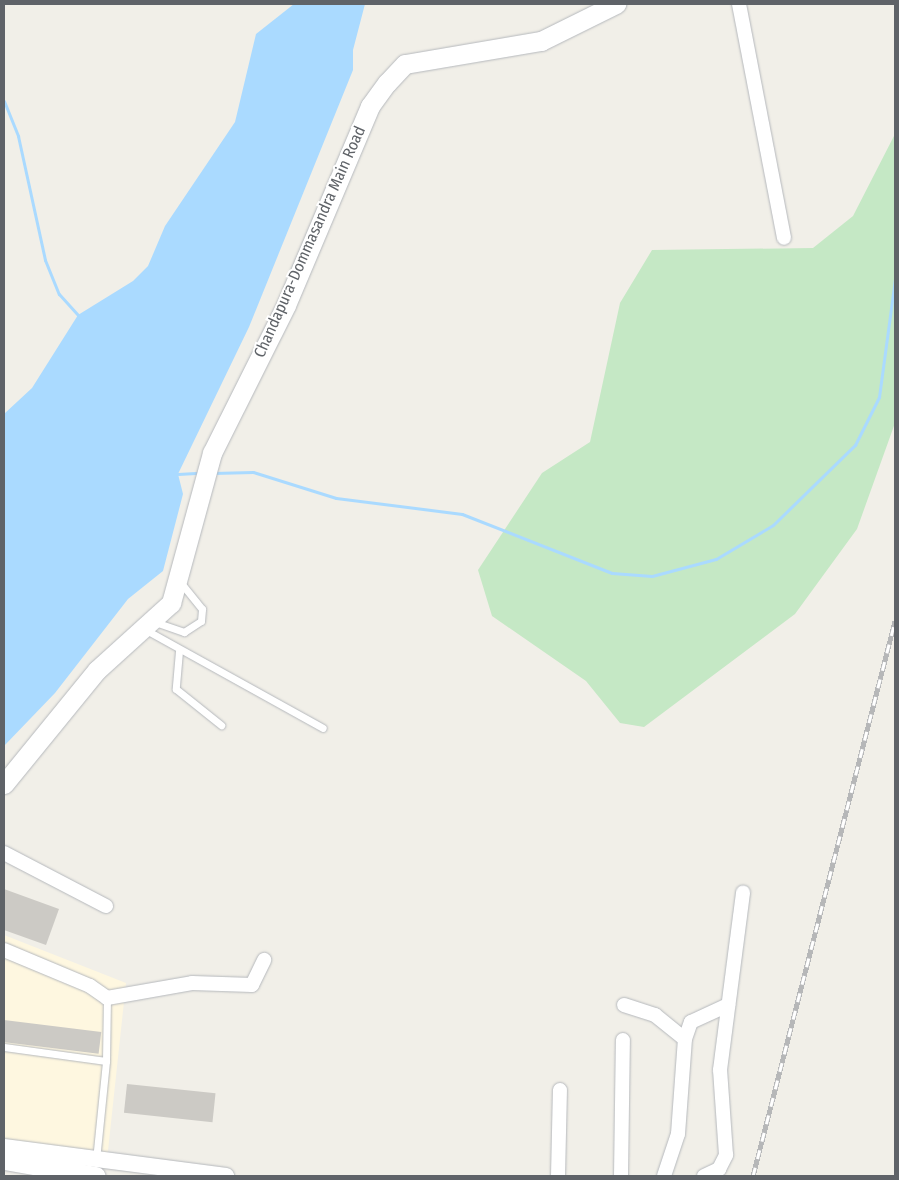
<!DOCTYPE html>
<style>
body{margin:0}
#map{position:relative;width:899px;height:1180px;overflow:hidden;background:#f1efe8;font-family:"Fira Sans Condensed",sans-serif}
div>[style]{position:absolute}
.commercial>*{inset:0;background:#fef7e0}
.green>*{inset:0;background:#c5e8c5}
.water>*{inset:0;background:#aadaff}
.stream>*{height:3px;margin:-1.5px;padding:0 1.5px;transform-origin:1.5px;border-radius:1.5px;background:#aadaff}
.building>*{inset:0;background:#cccac5;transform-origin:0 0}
.roads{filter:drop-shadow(0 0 1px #b5b8bc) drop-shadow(0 0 1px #b5b8bc)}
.service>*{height:7px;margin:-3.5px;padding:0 3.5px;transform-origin:3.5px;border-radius:3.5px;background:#fff}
.minor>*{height:14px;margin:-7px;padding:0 7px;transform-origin:7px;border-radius:7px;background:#fff}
.tertiary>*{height:16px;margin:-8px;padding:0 8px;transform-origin:8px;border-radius:8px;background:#fff}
.secondary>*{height:19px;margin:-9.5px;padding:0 9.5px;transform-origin:9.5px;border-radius:9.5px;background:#fff}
.rail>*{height:5px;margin-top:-2.5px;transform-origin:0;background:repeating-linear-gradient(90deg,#fff 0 9px,#b6b7b8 0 18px);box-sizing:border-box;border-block:1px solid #b6b7b8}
span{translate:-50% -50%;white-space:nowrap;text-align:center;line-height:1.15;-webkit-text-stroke:4px #fff;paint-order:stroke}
.street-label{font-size:16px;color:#5f6368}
.frame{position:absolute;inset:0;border:5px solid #5f6368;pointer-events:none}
</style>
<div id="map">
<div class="commercial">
<div style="clip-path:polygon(4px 935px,126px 983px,107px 1160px,4px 1143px)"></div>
</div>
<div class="green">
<div style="clip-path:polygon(895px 134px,895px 423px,857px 529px,795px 614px,644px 727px,620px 723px,586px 681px,492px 616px,478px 570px,542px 473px,590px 442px,620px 303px,652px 250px,813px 248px,853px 216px)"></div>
</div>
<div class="water">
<div style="clip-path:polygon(294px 4px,365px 4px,353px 50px,353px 70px,249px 327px,178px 474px,183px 494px,163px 571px,128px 599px,55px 693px,4px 746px,4px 414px,32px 388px,78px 315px,133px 281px,148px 266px,165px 226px,235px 122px,256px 34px)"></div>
</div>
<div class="stream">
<div style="left:4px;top:101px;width:38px;rotate:68deg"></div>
<div style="left:18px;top:136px;width:127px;rotate:77.7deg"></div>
<div style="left:45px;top:260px;width:37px;rotate:68deg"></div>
<div style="left:59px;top:294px;width:28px;rotate:48deg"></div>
<div style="left:213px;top:473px;width:40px;rotate:-1.4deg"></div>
<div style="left:253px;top:472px;width:87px;rotate:17.4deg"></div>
<div style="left:336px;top:498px;width:127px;rotate:7.2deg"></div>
<div style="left:462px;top:514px;width:161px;rotate:21.5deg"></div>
<div style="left:612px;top:573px;width:40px;rotate:4.3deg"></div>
<div style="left:652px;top:576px;width:66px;rotate:-14.9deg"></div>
<div style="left:716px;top:559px;width:66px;rotate:-30.8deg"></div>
<div style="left:773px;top:525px;width:115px;rotate:-44.3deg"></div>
<div style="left:855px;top:445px;width:54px;rotate:-63.4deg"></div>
<div style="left:879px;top:397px;width:119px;rotate:-82.3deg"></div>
<div style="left:178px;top:474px;width:22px;rotate:-3deg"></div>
</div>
<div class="building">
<div style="clip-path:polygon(4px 889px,59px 909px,46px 945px,4px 930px)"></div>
<div style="left:4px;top:1020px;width:98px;height:22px;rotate:7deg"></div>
<div style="left:127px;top:1084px;width:89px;height:29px;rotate:6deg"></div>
</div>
<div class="roads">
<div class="service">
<div style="left:155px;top:622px;width:31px;rotate:19deg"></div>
<div style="left:184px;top:632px;width:20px;rotate:-33deg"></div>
<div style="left:201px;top:621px;width:12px;rotate:-85deg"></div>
<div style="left:202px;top:609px;width:35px;rotate:-129deg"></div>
<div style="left:146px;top:630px;width:202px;rotate:29deg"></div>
<div style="left:179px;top:651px;width:38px;rotate:95deg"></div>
<div style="left:176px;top:689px;width:58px;rotate:38.7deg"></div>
<div style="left:4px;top:1047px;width:103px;rotate:7.8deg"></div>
<div style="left:96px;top:1160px;width:100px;rotate:-84.2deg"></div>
<div style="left:106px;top:1061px;width:63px;rotate:-89.1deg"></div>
</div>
<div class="minor">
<div style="left:739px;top:4px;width:238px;rotate:79.1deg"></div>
<div style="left:4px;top:853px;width:115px;rotate:27.5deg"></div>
<div style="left:4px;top:950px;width:93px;rotate:22.7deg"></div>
<div style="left:90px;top:986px;width:21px;rotate:35deg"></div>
<div style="left:107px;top:998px;width:86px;rotate:-10deg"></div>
<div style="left:192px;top:983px;width:60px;rotate:1.9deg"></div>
<div style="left:252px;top:985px;width:28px;rotate:-64deg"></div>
<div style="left:624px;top:1005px;width:33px;rotate:18deg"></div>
<div style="left:655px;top:1015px;width:38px;rotate:39deg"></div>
<div style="left:558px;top:1176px;width:86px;rotate:-88.7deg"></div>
<div style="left:621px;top:1176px;width:136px;rotate:-89.2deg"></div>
<div style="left:664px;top:1176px;width:44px;rotate:-71.6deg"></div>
<div style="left:678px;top:1134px;width:95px;rotate:-85.8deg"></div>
<div style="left:685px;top:1039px;width:18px;rotate:-71deg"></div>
<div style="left:691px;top:1022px;width:41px;rotate:-24.7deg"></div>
<div style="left:704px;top:1176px;width:17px;rotate:-25deg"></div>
<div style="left:719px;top:1169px;width:16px;rotate:-63deg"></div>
<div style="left:726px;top:1155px;width:85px;rotate:-94deg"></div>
<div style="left:720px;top:1070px;width:179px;rotate:-82.6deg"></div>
</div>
<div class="tertiary">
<div style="left:4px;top:1147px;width:224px;rotate:7.4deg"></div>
</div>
<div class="secondary">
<div style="left:4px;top:784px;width:147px;rotate:-50.8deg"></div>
<div style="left:97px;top:670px;width:100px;rotate:-42.2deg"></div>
<div style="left:171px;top:603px;width:156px;rotate:-74.7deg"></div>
<div style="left:212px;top:453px;width:165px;rotate:-63.4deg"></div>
<div style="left:286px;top:305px;width:216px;rotate:-67.1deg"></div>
<div style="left:370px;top:106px;width:29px;rotate:-54deg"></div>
<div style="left:387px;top:83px;width:26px;rotate:-47deg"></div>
<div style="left:405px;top:64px;width:138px;rotate:-9.6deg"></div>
<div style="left:541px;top:41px;width:84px;rotate:-26.3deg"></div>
<div style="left:4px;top:1160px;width:93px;rotate:9.9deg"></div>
</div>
</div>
<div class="rail">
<div style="left:753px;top:1176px;width:573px;rotate:-75.65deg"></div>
</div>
<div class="street-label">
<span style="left:310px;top:242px;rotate:-66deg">Chandapura-Dommasandra Main Road</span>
</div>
<div class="frame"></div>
</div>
